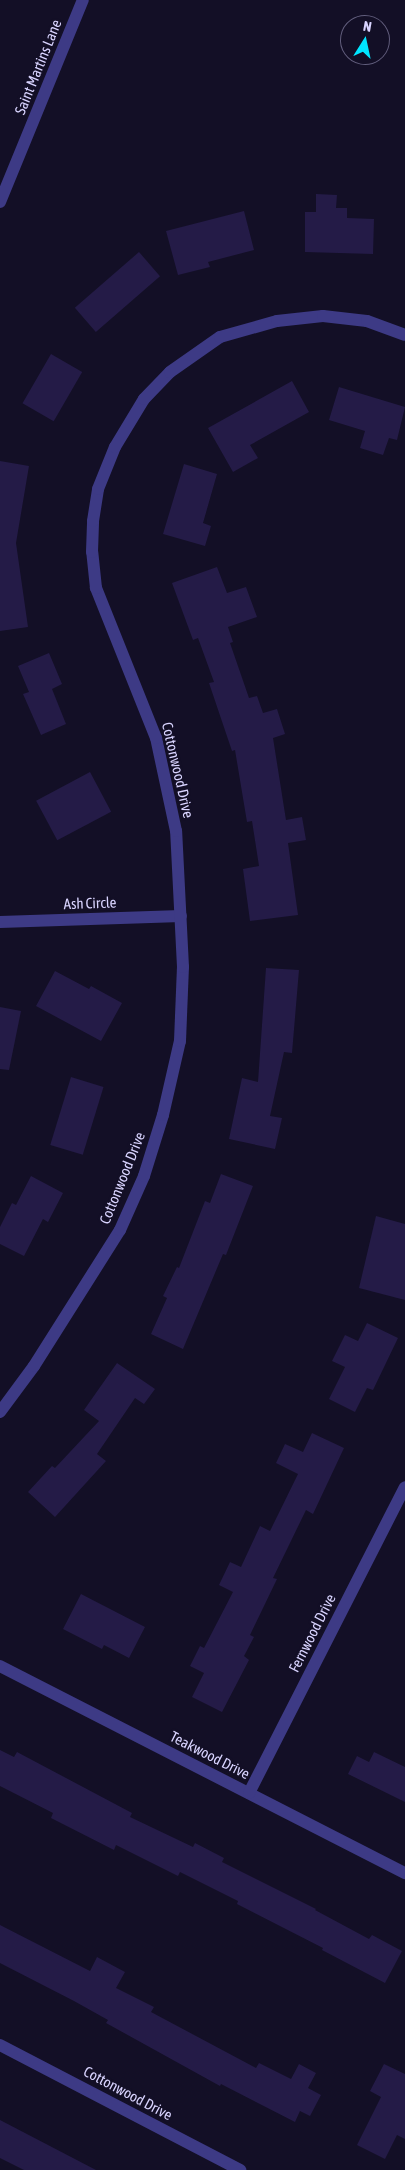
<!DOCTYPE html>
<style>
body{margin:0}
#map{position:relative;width:405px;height:2170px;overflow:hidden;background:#130f26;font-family:"Asap Condensed",sans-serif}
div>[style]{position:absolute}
.building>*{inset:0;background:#241b47;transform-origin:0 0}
.street>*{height:12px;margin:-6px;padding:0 6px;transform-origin:6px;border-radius:6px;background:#3d3a85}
span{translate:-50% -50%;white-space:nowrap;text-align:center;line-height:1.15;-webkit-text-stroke:5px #130f26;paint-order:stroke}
.street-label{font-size:15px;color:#d9d4ff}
.north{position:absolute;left:340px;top:15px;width:50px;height:50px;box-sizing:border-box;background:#130f26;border:1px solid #625e7d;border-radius:50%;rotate:10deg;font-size:14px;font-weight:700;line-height:20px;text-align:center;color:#d9d4ff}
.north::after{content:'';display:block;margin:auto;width:18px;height:22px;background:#00e5ff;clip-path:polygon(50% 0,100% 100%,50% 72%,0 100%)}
</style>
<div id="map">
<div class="building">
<div style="clip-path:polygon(316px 194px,337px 195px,336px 208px,347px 208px,347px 218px,374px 219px,373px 254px,305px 252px,305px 212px,316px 212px)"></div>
<div style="clip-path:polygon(244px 211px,254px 250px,208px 262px,210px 267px,178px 275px,166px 231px)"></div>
<div style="left:139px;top:252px;width:32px;height:85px;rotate:49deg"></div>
<div style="left:51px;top:354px;width:36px;height:57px;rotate:30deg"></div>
<div style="clip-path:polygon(292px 381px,309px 412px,250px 445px,258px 458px,233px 472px,208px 428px)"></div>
<div style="clip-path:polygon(339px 387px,405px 407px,397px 440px,389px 438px,383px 455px,360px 448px,365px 431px,329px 420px)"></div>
<div style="clip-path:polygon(0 461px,29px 466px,16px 543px,28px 627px,0 631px)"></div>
<div style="clip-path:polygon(184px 464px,217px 474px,203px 523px,211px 526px,205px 546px,163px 534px)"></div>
<div style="clip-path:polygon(217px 567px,227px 593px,246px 587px,257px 617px,228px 627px,233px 642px,230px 643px,249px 698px,257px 696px,263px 713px,277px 709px,285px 734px,273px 738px,286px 820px,302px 817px,306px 840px,288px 843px,298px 915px,250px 921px,243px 869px,259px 866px,252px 821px,247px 822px,235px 750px,232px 751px,209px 683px,214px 682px,198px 638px,193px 640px,172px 583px)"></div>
<div style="clip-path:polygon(49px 653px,62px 684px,52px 689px,66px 724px,41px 735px,23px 694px,29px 692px,18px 666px)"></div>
<div style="left:90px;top:772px;width:45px;height:61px;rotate:62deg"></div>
<div style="clip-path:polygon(266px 968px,299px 970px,292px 1053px,284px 1052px,270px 1116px,282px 1118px,275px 1149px,229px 1139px,242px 1078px,258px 1082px)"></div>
<div style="clip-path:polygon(55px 971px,89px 989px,91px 986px,122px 1003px,101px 1041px,36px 1006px)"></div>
<div style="clip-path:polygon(0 1007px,21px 1011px,9px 1070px,0 1069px)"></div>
<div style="left:71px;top:1077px;width:34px;height:71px;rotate:17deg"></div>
<div style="clip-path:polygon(221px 1174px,253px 1186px,226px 1255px,223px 1254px,183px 1349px,151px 1334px,167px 1298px,163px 1296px,177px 1267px,179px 1268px,205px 1201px,210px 1203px)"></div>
<div style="clip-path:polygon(31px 1176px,63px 1193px,48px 1222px,43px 1219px,24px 1256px,0 1244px,0 1227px,12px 1203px,16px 1205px)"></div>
<div style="clip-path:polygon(376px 1216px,405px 1224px,405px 1300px,359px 1288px)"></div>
<div style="clip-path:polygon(367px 1323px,398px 1338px,373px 1390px,367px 1388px,355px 1412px,329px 1399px,345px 1367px,332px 1361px,345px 1335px,358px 1341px)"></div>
<div style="clip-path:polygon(117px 1363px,155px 1389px,144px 1404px,135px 1398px,97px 1454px,106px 1461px,55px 1517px,28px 1492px,52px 1466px,55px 1468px,99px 1421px,84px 1410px)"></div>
<div style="clip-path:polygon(312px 1433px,344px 1448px,313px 1514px,306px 1510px,273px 1578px,277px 1579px,250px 1635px,254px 1637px,244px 1656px,249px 1660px,222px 1712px,192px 1697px,204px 1673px,190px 1666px,200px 1646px,204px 1648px,233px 1592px,219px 1585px,230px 1562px,241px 1567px,260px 1526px,270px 1531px,298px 1474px,276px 1463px,285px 1444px,303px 1452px)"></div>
<div style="clip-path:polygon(81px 1594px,145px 1627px,129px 1658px,104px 1645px,102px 1649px,63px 1629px)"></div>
<div style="clip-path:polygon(0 1750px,14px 1757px,17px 1752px,132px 1813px,130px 1817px,193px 1847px,195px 1843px,224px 1858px,222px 1862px,316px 1909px,315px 1910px,369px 1939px,372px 1935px,402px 1951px,385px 1983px,322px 1950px,323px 1948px,237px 1904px,238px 1901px,180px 1872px,178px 1876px,116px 1845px,114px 1850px,51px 1818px,53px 1813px,0 1786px)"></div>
<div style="clip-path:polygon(374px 1752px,405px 1767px,405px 1802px,348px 1774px,357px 1756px,369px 1762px)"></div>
<div style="clip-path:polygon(0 1925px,90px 1971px,97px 1957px,125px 1972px,116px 1988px,154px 2007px,151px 2012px,256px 2068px,259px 2063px,291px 2079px,299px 2064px,316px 2073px,308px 2088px,321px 2095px,310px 2116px,300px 2111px,295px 2122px,221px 2084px,220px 2086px,106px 2023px,108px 2020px,74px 2001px,0 1963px)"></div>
<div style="clip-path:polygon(384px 2064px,405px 2074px,405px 2139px,397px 2135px,385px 2159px,357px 2145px,381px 2097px,370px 2091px)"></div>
<div style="clip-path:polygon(0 2120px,96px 2170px,24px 2170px,0 2158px)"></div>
</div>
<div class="street">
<div style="left:0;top:202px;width:218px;rotate:-67.7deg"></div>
<div style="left:0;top:922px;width:181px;rotate:-1.9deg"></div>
<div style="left:0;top:1412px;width:57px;rotate:-53.5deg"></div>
<div style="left:34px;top:1366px;width:161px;rotate:-57.7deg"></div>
<div style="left:120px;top:1230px;width:59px;rotate:-66deg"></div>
<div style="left:144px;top:1176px;width:64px;rotate:-72.7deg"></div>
<div style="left:163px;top:1115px;width:76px;rotate:-77.1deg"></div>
<div style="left:180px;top:1041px;width:74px;rotate:-87.7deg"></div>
<div style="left:183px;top:967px;width:136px;rotate:-92.9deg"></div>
<div style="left:176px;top:831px;width:95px;rotate:-102.1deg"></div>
<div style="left:156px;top:738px;width:162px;rotate:-111.8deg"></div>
<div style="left:96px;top:588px;width:36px;rotate:-96deg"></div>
<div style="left:92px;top:552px;width:31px;rotate:-88deg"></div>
<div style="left:93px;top:521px;width:32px;rotate:-81deg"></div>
<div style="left:98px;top:489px;width:45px;rotate:-68deg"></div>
<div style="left:115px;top:447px;width:56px;rotate:-58.9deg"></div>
<div style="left:144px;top:399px;width:37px;rotate:-46deg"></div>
<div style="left:170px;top:372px;width:61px;rotate:-35deg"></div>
<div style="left:220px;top:337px;width:59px;rotate:-15.7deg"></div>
<div style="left:277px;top:321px;width:46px;rotate:-6.2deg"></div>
<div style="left:323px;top:316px;width:44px;rotate:6.5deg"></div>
<div style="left:367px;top:321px;width:40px;rotate:20.2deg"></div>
<div style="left:0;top:1666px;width:455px;rotate:27.1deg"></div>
<div style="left:249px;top:1793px;width:343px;rotate:-63deg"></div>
<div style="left:0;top:2045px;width:271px;rotate:27.5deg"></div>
</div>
<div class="street-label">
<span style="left:38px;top:67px;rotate:-68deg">Saint Martins Lane</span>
<span style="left:178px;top:770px;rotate:77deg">Cottonwood Drive</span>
<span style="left:90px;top:903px;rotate:-2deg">Ash Circle</span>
<span style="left:122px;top:1178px;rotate:-68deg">Cottonwood Drive</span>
<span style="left:312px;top:1633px;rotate:-63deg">Fernwood Drive</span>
<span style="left:210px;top:1755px;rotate:27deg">Teakwood Drive</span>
<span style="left:128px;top:2093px;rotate:28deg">Cottonwood Drive</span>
</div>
<div class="north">N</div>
</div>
